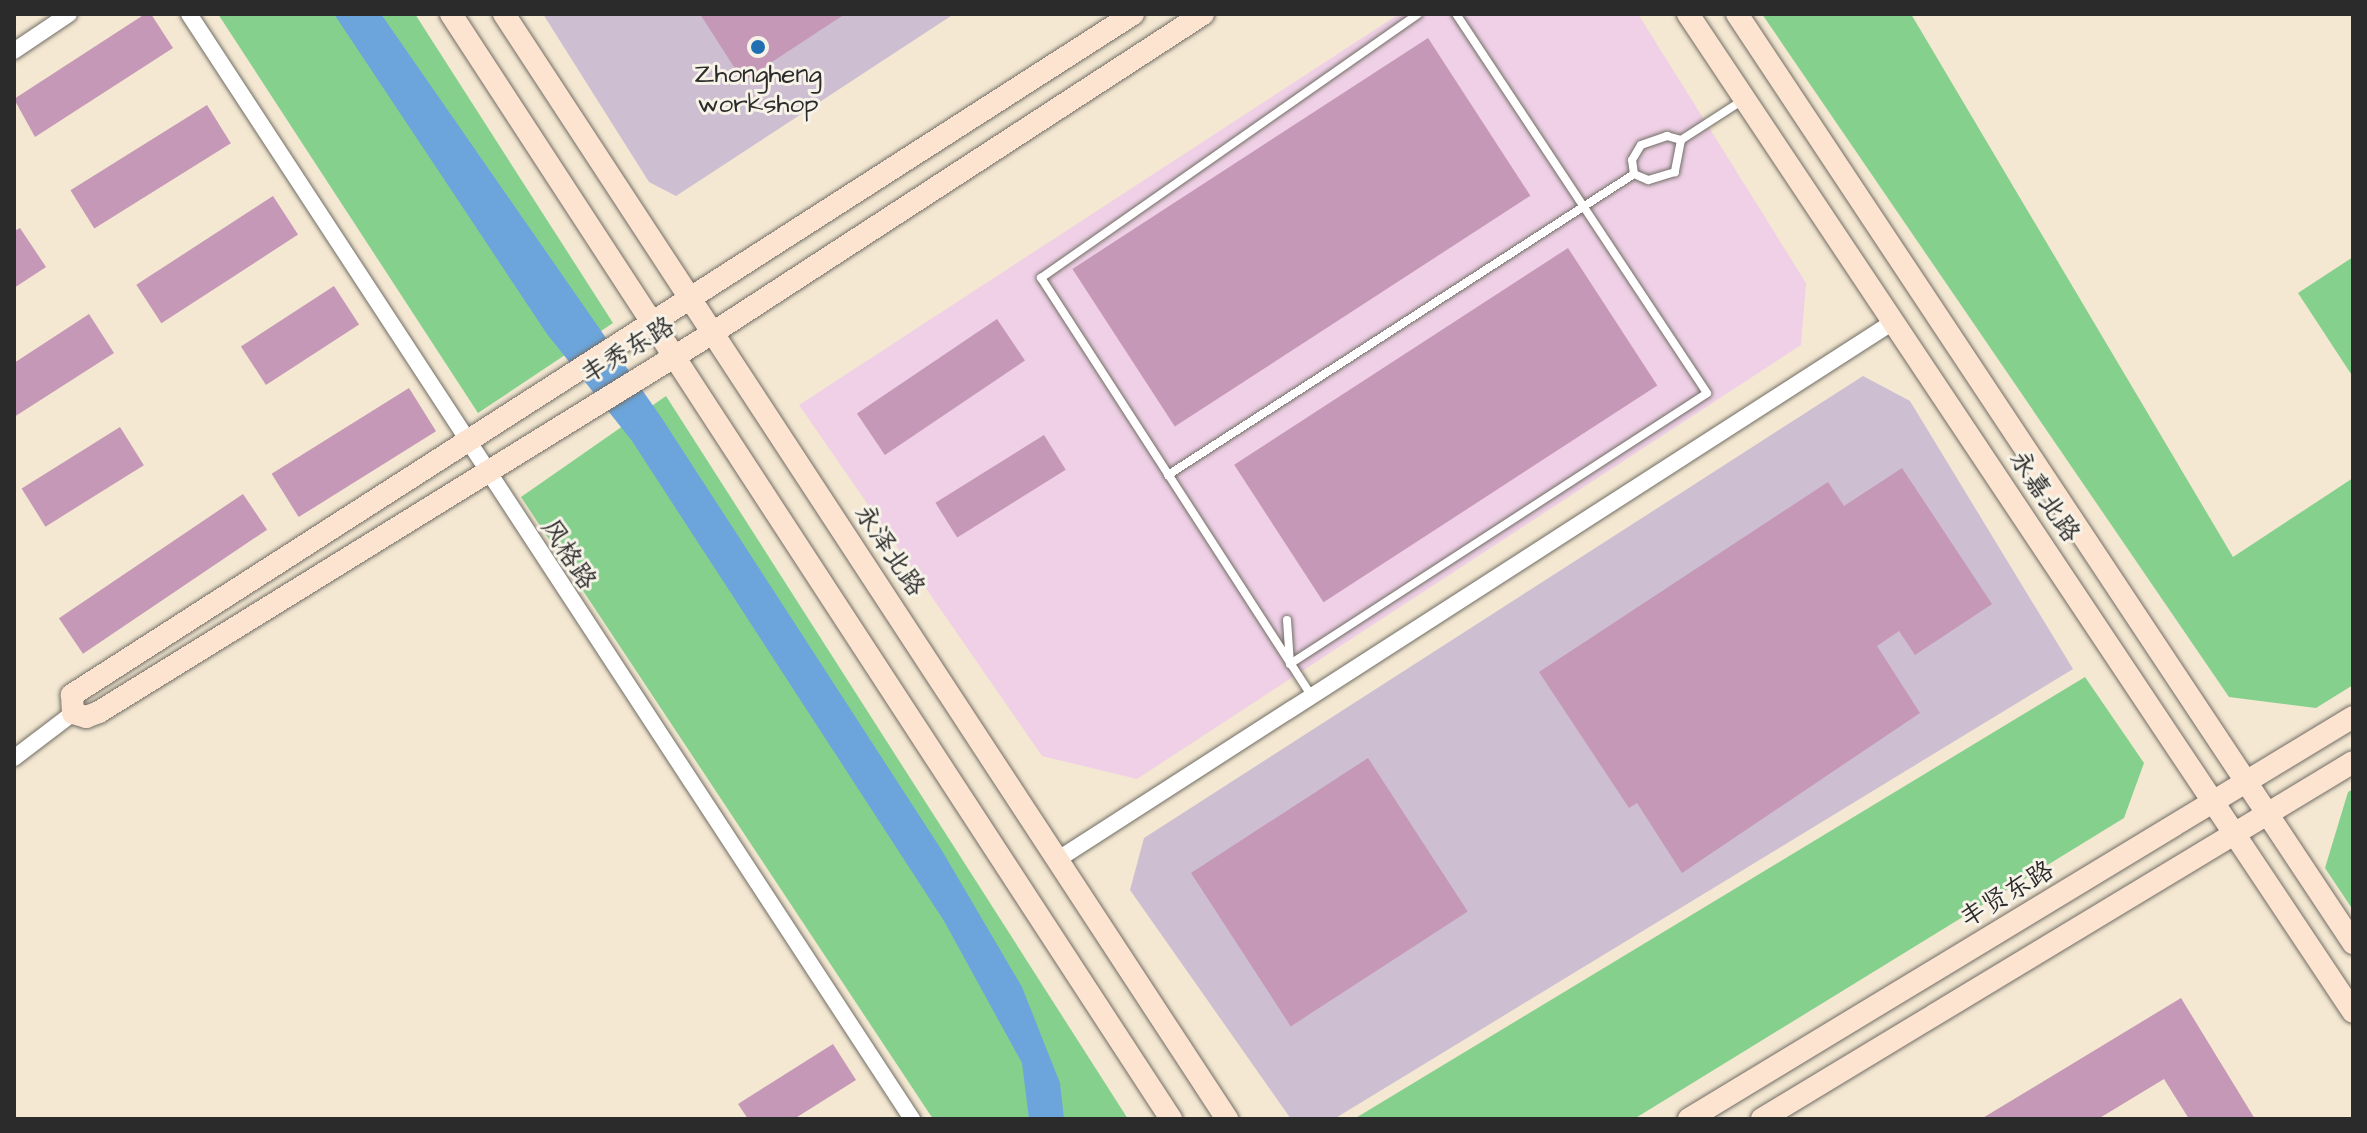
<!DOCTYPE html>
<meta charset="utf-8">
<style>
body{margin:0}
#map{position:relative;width:2367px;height:1133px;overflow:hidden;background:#f4e8d2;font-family:"Architects Daughter","LXGW WenKai TC",sans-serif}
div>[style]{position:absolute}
.built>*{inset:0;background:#efd0e6}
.industrial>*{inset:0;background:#cdbed2}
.green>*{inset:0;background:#86d08d}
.water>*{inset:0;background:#6ca5db}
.building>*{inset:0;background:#c698b7;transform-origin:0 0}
.roads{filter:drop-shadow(0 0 2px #716d65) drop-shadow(0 0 2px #716d65)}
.lane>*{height:8px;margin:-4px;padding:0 4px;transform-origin:4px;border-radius:4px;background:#fff}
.street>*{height:16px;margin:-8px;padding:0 8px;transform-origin:8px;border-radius:8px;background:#fff}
.secondary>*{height:22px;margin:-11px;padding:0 11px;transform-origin:11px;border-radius:11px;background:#fde4d1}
.dots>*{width:22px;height:22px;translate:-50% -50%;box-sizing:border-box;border:4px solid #f7f3e8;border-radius:50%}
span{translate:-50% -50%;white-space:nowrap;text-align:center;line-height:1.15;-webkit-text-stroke:6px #f7f3e8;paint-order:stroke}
.poi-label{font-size:26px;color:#2b2b2b}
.street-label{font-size:26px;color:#2b2b2b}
.frame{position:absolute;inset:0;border:16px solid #2b2b2b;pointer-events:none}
</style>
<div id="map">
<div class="built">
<div style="clip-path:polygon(1399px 14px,1638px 14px,1806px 283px,1801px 345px,1137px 779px,1042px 756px,799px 405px)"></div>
</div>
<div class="industrial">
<div style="clip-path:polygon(543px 14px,954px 14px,676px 196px,649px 182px)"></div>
<div style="clip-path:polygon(1863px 376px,1910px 401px,2073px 669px,1334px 1119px,1291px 1119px,1130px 890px,1144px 838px)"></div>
</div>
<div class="green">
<div style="clip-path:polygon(218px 14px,415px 14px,613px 323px,478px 413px)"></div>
<div style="clip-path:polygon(1762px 14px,1911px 14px,2233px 557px,2353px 478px,2353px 685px,2316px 708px,2229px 697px)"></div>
<div style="clip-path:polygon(2353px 257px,2353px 377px,2298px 293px)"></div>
<div style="clip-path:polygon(666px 396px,1128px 1119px,933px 1119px,521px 497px)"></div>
<div style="clip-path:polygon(2085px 677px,2144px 763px,2124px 818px,1634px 1119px,1354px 1119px)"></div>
<div style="clip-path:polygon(2353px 789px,2353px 910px,2325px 868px,2348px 792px)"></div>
</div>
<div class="water">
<div style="clip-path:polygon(334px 14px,381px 14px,663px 420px,941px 849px,1022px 987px,1060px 1083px,1064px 1119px,1029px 1119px,1022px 1063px,944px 921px,632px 441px,547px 334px)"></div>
</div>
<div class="building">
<div style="clip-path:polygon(145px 14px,151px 14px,173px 48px,35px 137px,14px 99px)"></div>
<div style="clip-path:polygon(700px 14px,845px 14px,743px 81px)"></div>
<div style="left:1428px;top:38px;width:188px;height:424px;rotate:57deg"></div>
<div style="left:207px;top:105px;width:45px;height:161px;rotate:58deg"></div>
<div style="left:273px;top:196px;width:46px;height:163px;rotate:57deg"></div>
<div style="clip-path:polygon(20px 228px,46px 267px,14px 288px,14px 231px)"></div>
<div style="left:1568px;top:248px;width:164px;height:398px;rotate:57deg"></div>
<div style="left:334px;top:286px;width:46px;height:111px;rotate:57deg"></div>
<div style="clip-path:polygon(89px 314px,114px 353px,14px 417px,14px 363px)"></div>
<div style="left:997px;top:319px;width:50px;height:169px;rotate:56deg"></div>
<div style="left:409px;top:388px;width:51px;height:162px;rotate:58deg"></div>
<div style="left:120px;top:427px;width:45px;height:116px;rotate:58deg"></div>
<div style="left:1044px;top:435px;width:41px;height:128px;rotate:58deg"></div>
<div style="clip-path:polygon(1902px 468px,1992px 604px,1915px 655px,1899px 631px,1877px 646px,1920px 713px,1682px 873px,1637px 803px,1629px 808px,1539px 672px,1828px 482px,1844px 506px)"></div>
<div style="left:243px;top:494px;width:43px;height:222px;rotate:56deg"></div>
<div style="left:1368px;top:758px;width:183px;height:211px;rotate:57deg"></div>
<div style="clip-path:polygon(2181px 998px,2255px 1119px,2189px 1119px,2164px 1079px,2098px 1119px,1981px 1119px)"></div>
<div style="clip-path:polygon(833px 1044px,856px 1080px,794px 1119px,748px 1119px,738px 1104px)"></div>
</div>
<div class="roads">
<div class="lane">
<div style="left:1667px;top:136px;width:15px;rotate:16deg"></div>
<div style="left:1681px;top:140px;width:33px;rotate:101deg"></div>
<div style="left:1675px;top:172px;width:28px;rotate:163deg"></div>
<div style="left:1648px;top:180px;width:15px;rotate:-157deg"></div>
<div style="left:1634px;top:174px;width:14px;rotate:-98deg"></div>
<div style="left:1632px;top:160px;width:17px;rotate:-59deg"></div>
<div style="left:1641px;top:145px;width:28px;rotate:-19deg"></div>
<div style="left:1681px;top:140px;width:74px;rotate:-32.8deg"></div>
<div style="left:1168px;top:475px;width:555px;rotate:-32.86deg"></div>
<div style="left:1287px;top:620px;width:44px;rotate:86.1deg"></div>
<div style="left:1290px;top:664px;width:497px;rotate:-33deg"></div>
<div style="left:1707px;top:393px;width:455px;rotate:-123.5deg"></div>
<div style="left:1311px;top:695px;width:497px;rotate:-122.9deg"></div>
<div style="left:1041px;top:278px;width:460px;rotate:-35deg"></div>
</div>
<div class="street">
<div style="left:189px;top:14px;width:1321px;rotate:56.8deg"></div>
<div style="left:14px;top:51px;width:66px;rotate:-33.9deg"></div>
<div style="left:14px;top:758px;width:74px;rotate:-37.3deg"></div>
<div style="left:1060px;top:858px;width:991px;rotate:-32.76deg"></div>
</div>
<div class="secondary">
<div style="left:451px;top:14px;width:1319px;rotate:56.91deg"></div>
<div style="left:504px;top:14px;width:1321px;rotate:56.8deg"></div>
<div style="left:1133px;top:14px;width:1261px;rotate:147.31deg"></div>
<div style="left:72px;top:695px;width:18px;rotate:87deg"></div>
<div style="left:73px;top:713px;width:14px;rotate:17deg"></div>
<div style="left:86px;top:717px;width:14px;rotate:-21deg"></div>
<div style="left:99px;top:712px;width:719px;rotate:-31.7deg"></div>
<div style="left:711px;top:334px;width:587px;rotate:-33.04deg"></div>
<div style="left:1688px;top:14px;width:1199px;rotate:56.32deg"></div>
<div style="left:1737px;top:14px;width:1115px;rotate:56.45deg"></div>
<div style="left:1689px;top:1119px;width:776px;rotate:-31.19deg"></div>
<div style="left:1762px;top:1119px;width:690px;rotate:-31.13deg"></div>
</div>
</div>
<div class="dots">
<div style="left:758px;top:47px;background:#1f6fb2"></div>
</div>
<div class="poi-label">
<span style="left:758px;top:90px">Zhongheng<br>workshop</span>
</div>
<div class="street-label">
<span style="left:628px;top:351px;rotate:-31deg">丰秀东路</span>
<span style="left:2044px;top:497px;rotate:56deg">永嘉北路</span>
<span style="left:889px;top:551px;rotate:56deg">永泽北路</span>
<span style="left:568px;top:555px;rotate:57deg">风格路</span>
<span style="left:2007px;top:895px;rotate:-31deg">丰贤东路</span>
</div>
<div class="frame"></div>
</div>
